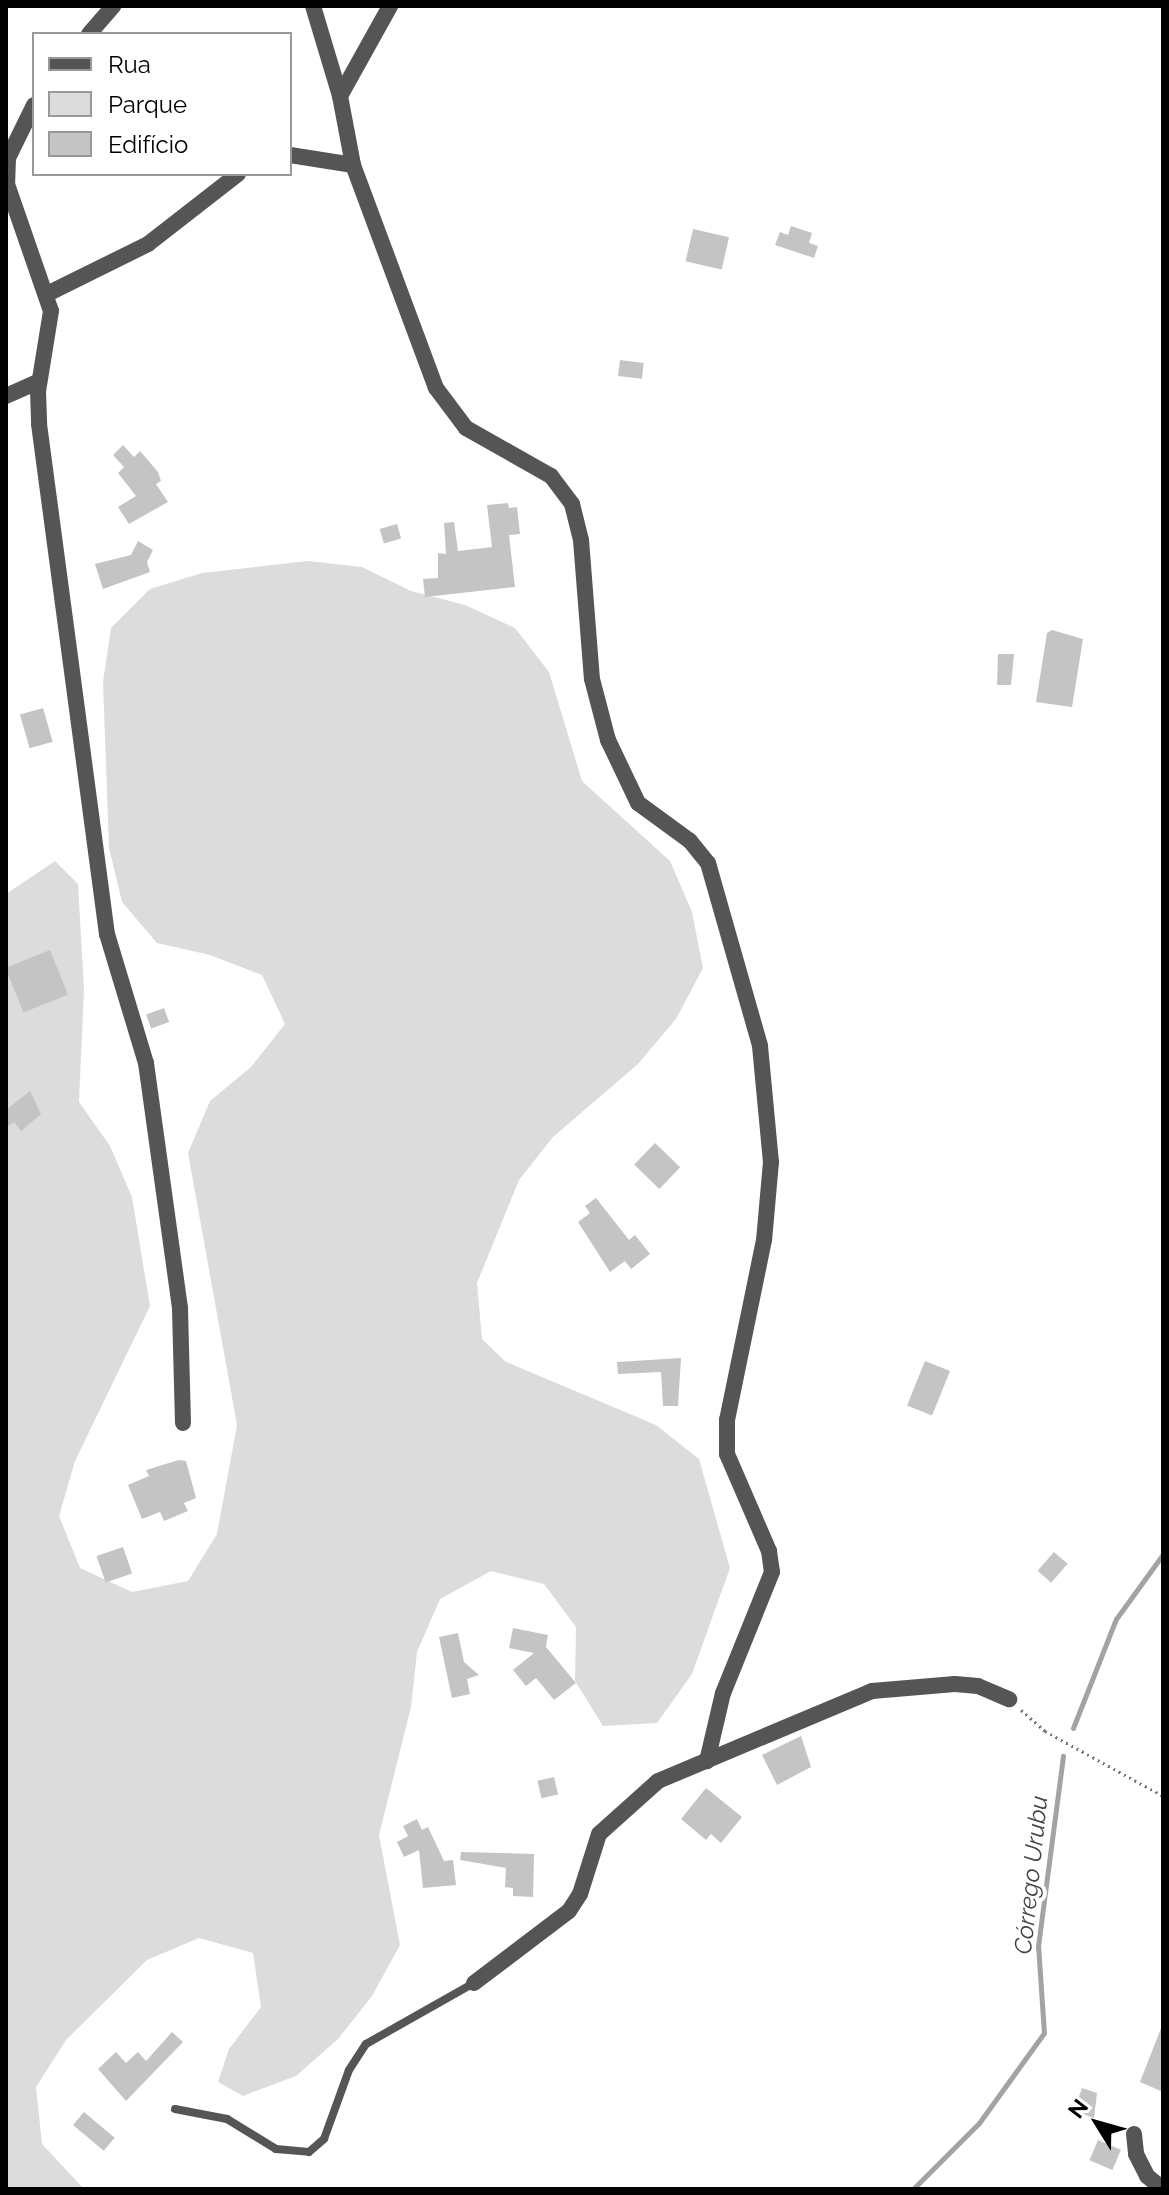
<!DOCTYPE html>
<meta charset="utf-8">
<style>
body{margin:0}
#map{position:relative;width:1169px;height:2195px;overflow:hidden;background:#fff;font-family:Raleway,sans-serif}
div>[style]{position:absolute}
.green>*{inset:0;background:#dcdcdc}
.stream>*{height:5px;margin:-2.5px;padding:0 2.5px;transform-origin:2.5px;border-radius:2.5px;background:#a3a3a3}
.building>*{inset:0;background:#c4c4c4;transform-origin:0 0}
.path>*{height:3px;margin-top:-1.5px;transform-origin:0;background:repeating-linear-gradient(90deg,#777 0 2px,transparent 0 6px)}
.service>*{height:8px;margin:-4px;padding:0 4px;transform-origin:4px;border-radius:4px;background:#555}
.minor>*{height:16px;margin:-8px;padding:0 8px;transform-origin:8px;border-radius:8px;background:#555}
span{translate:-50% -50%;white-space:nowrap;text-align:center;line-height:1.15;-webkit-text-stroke:8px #fff;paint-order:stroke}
.water-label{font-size:24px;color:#444;font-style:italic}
.frame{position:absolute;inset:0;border:8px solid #000;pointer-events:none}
.legend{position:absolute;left:32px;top:32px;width:260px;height:144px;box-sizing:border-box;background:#fff;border:2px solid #999;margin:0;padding:10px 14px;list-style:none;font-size:24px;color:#000}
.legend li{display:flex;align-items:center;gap:16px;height:40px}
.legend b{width:40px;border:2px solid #999}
.north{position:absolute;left:1057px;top:2083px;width:80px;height:80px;-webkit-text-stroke:6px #fff;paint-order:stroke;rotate:307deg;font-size:22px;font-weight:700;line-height:32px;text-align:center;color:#000}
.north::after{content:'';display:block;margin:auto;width:28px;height:36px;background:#000;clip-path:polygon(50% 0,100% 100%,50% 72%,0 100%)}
</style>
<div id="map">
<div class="green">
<div style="clip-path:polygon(308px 561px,362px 567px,411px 591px,465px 605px,515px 628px,549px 672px,582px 781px,670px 861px,692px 912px,703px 968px,676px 1019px,638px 1064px,553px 1137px,519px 1180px,477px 1283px,482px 1339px,506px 1362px,656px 1425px,699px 1459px,730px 1568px,692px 1674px,657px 1723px,603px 1726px,575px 1681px,576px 1627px,544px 1584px,491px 1571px,440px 1599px,417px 1652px,411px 1707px,379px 1835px,400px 1945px,372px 1996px,338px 2039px,296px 2076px,243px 2096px,218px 2082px,229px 2049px,261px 2007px,253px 1953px,199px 1938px,147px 1960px,66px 2040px,36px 2087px,42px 2144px,84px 2189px,6px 2189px,6px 894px,55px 861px,78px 884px,84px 989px,79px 1102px,110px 1146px,132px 1197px,150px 1306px,75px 1461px,59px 1516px,80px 1568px,132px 1592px,188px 1581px,217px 1534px,237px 1425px,188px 1153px,210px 1101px,251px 1067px,285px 1024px,262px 975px,210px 955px,157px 943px,122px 902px,109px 848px,103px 682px,111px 628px,150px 589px,202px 573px)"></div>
</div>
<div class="stream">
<div style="left:1073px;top:1728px;width:117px;rotate:-68.5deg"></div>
<div style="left:1116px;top:1619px;width:80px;rotate:-54.1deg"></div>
<div style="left:913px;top:2189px;width:93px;rotate:-45deg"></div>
<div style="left:979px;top:2123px;width:111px;rotate:-54.2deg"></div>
<div style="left:1044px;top:2033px;width:87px;rotate:-93.9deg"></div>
<div style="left:1038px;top:1946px;width:192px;rotate:-82.5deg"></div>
</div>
<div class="building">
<div style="clip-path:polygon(791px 226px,812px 233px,809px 243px,818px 246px,814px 258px,775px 245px,780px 232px,788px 235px)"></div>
<div style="left:693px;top:229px;width:37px;height:33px;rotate:13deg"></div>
<div style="left:620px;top:360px;width:24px;height:16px;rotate:7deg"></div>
<div style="clip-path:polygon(123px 445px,134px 457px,140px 451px,158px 472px,161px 481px,156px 484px,168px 502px,129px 524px,118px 507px,136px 496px,118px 473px,124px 467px,113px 455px)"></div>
<div style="clip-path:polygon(508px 503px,509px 508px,517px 507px,520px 534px,509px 535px,515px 587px,425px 597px,423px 579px,438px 578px,438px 553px,446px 554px,444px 523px,454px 522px,458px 551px,492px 547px,487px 505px)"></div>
<div style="left:397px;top:524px;width:15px;height:18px;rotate:74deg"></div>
<div style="clip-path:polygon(138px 541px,153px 550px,147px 562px,150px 572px,103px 589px,95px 564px,131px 555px)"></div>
<div style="clip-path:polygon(1052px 630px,1083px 639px,1072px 707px,1036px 702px,1047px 633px)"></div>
<div style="clip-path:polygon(998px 654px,1014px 654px,1011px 685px,997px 685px)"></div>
<div style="left:43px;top:708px;width:35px;height:24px;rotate:74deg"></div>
<div style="left:50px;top:950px;width:48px;height:48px;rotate:68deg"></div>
<div style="left:164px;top:1008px;width:15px;height:19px;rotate:70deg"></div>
<div style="clip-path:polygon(30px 1091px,41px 1114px,21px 1131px,14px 1122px,6px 1128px,6px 1110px)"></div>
<div style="left:655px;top:1143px;width:35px;height:30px;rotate:44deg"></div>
<div style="clip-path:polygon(596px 1198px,629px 1240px,635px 1235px,650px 1254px,631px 1269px,625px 1261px,610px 1272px,578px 1222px,590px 1213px,585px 1206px)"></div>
<div style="clip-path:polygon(681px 1358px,678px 1406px,663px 1406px,661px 1372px,618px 1374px,617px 1362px)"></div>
<div style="left:925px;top:1361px;width:27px;height:48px;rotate:22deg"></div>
<div style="clip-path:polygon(179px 1460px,186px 1461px,196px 1498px,184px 1503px,188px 1511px,164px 1521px,160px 1512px,142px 1519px,128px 1485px,149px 1476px,146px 1470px)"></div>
<div style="left:123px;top:1547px;width:28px;height:28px;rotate:71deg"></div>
<div style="left:1054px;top:1552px;width:18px;height:25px;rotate:41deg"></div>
<div style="clip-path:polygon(513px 1628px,548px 1635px,546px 1647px,576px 1683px,554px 1700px,536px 1678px,526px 1686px,513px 1670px,534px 1653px,509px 1648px)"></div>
<div style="clip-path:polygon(458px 1633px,464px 1662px,479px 1675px,467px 1679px,470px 1694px,452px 1698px,439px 1637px)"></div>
<div style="clip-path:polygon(801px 1736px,811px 1767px,777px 1785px,762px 1755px)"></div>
<div style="left:554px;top:1777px;width:18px;height:17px;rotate:77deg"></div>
<div style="clip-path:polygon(706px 1788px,742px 1817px,721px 1843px,711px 1834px,706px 1840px,681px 1819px)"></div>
<div style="clip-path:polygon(417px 1819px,422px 1830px,428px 1827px,444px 1861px,453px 1860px,456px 1885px,423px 1888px,419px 1850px,404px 1857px,397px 1842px,408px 1836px,403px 1826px)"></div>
<div style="clip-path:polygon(461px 1852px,534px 1854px,533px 1897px,513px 1896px,513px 1888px,505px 1887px,506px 1868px,460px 1860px)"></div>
<div style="clip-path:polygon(1163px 2023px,1163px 2092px,1140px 2082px)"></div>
<div style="clip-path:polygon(172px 2032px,183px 2042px,126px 2101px,98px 2069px,116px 2052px,126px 2063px,138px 2052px,146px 2061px)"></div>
<div style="clip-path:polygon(1082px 2088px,1097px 2093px,1094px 2118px,1074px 2111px)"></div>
<div style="left:84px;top:2112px;width:40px;height:17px;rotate:40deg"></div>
<div style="left:1098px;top:2140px;width:25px;height:22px;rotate:23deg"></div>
</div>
<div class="path">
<div style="left:1021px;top:1710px;width:32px;rotate:41deg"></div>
<div style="left:1045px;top:1731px;width:135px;rotate:28.8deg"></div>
</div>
<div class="service">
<div style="left:175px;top:2109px;width:53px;rotate:10.9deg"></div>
<div style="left:227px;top:2119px;width:57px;rotate:31.5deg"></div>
<div style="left:276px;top:2149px;width:33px;rotate:5deg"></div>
<div style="left:309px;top:2152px;width:20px;rotate:-41deg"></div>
<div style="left:324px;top:2139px;width:73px;rotate:-70.1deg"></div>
<div style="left:349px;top:2070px;width:31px;rotate:-57deg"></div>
<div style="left:366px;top:2044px;width:124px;rotate:-29.5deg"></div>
</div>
<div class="minor">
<div style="left:313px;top:6px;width:94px;rotate:73.3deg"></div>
<div style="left:340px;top:96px;width:70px;rotate:79.3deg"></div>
<div style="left:353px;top:165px;width:238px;rotate:69.6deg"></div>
<div style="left:436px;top:388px;width:50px;rotate:53.1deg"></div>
<div style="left:466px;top:428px;width:98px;rotate:29.5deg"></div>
<div style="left:551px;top:476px;width:35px;rotate:53deg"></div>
<div style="left:572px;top:504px;width:37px;rotate:76deg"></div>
<div style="left:581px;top:540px;width:139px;rotate:85.5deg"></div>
<div style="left:592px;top:679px;width:63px;rotate:75.3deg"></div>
<div style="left:608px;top:740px;width:70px;rotate:64.5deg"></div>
<div style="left:638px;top:803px;width:64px;rotate:36.2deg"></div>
<div style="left:690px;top:841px;width:28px;rotate:51deg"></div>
<div style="left:708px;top:863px;width:190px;rotate:74.1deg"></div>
<div style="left:760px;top:1046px;width:117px;rotate:84.6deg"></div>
<div style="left:771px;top:1162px;width:78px;rotate:95.1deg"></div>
<div style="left:764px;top:1240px;width:184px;rotate:101.6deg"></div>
<div style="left:727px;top:1420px;width:34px;rotate:90deg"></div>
<div style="left:727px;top:1454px;width:106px;rotate:66.6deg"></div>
<div style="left:769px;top:1551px;width:21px;rotate:82deg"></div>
<div style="left:772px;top:1572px;width:131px;rotate:112deg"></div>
<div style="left:723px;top:1693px;width:70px;rotate:103.2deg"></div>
<div style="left:89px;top:34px;width:37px;rotate:-49deg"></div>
<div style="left:340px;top:96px;width:103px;rotate:-60.9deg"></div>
<div style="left:34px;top:105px;width:59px;rotate:116.1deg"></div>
<div style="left:8px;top:158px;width:26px;rotate:92deg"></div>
<div style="left:7px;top:184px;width:134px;rotate:70.9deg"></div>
<div style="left:51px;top:311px;width:81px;rotate:99.2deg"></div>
<div style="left:38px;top:391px;width:33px;rotate:88deg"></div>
<div style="left:39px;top:424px;width:515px;rotate:82.41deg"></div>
<div style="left:107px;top:934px;width:135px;rotate:73.2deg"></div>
<div style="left:146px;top:1063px;width:248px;rotate:82.1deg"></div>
<div style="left:180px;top:1309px;width:114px;rotate:88.5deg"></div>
<div style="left:290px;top:155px;width:64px;rotate:9deg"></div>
<div style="left:47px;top:294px;width:113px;rotate:-26.3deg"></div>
<div style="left:148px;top:244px;width:114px;rotate:-37.9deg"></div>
<div style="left:6px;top:396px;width:36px;rotate:-24deg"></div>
<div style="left:474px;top:1983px;width:119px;rotate:-37.2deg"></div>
<div style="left:569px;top:1911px;width:20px;rotate:-57deg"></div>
<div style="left:580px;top:1894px;width:63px;rotate:-72.4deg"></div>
<div style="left:599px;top:1834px;width:79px;rotate:-41.9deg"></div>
<div style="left:658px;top:1781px;width:232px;rotate:-22.8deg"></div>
<div style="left:872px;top:1691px;width:83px;rotate:-4.8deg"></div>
<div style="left:955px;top:1684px;width:23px;rotate:5deg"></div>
<div style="left:978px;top:1686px;width:34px;rotate:23deg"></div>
<div style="left:1134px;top:2134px;width:20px;rotate:84deg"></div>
<div style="left:1136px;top:2154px;width:25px;rotate:63deg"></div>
<div style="left:1147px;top:2176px;width:21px;rotate:39deg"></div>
</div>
<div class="water-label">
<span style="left:1031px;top:1875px;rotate:-84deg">Córrego Urubu</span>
</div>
<div class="frame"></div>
<ul class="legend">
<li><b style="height:10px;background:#555"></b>Rua</li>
<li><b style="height:22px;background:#dcdcdc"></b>Parque</li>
<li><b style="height:22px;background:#c4c4c4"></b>Edifício</li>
</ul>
<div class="north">N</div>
</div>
